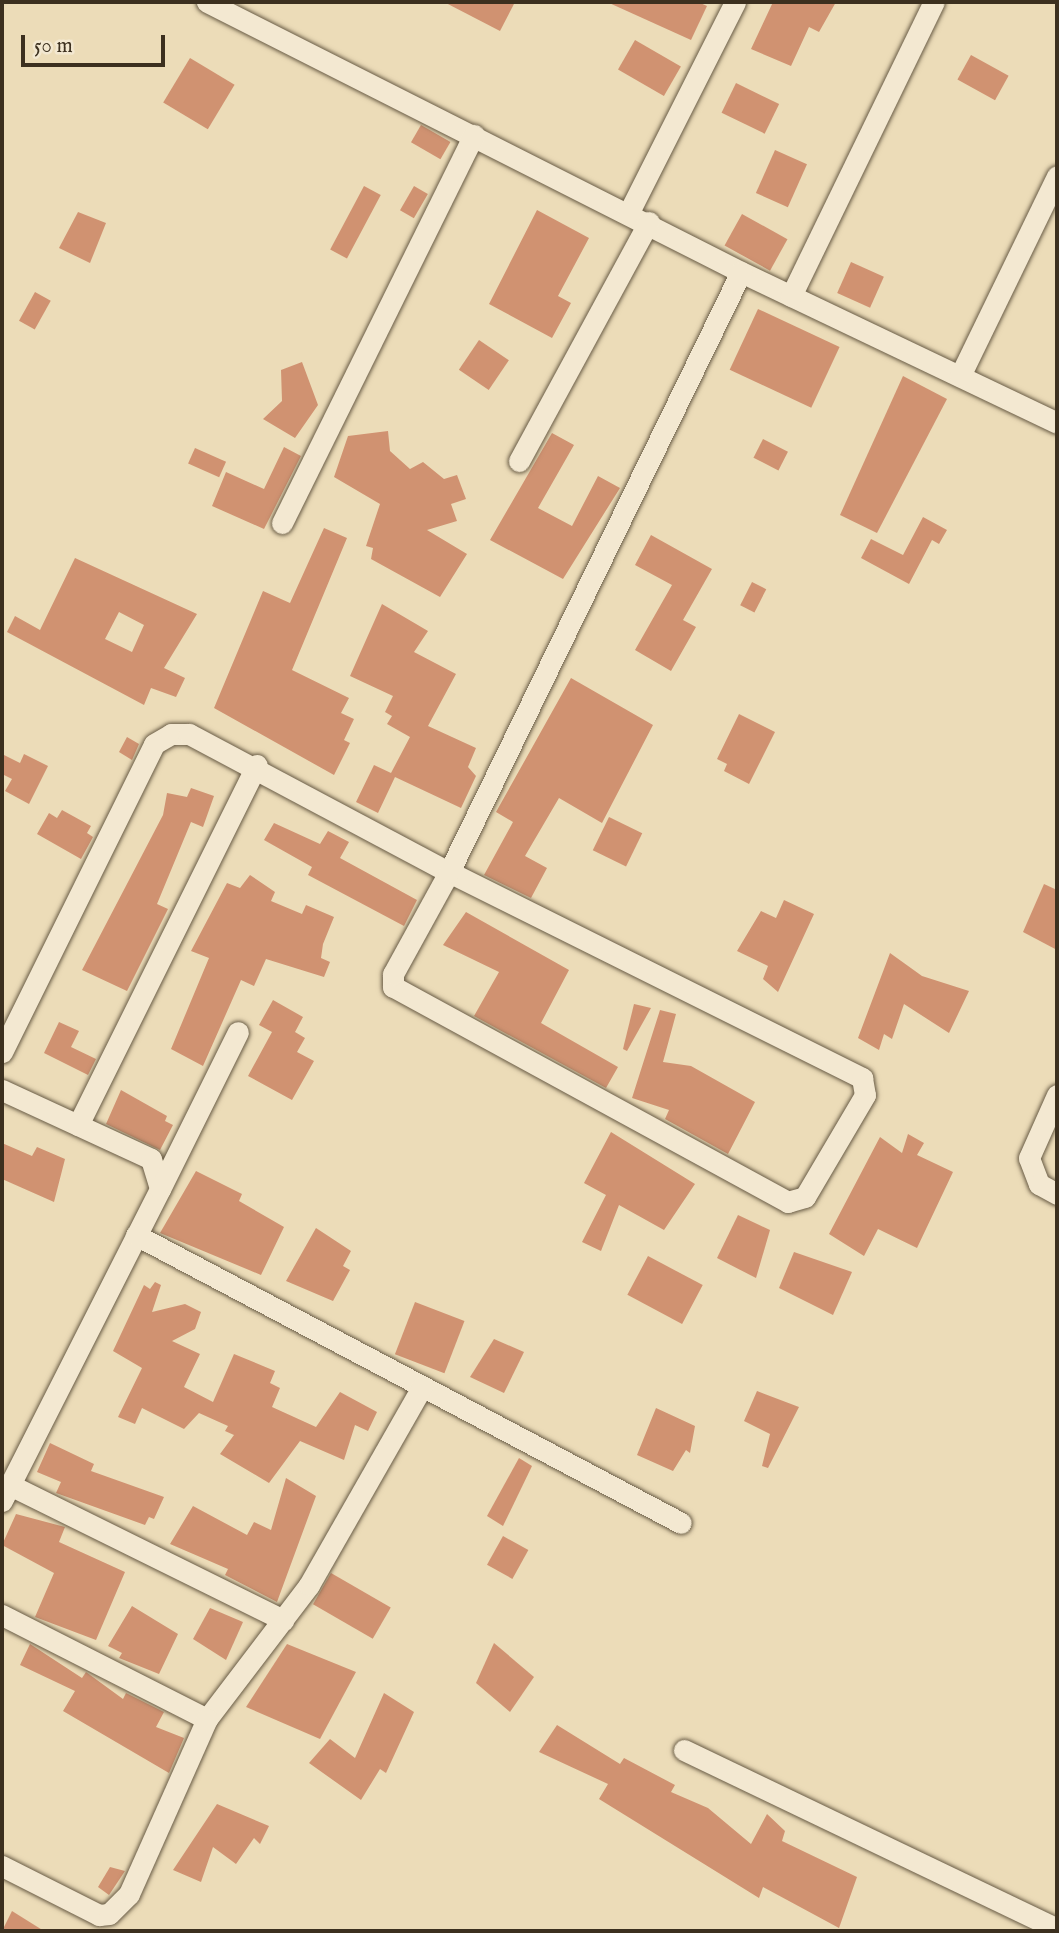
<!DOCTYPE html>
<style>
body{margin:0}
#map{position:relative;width:1059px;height:1933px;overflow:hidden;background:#ecdcb8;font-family:"IM FELL English",serif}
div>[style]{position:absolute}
.building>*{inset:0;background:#d09271;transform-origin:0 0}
.roads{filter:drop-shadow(0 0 2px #685b45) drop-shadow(0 0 2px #685b45)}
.street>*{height:21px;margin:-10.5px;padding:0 10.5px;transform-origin:10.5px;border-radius:10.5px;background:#f3e8d1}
span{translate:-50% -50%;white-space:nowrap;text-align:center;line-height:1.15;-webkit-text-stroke:5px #f3e8d1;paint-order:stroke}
.frame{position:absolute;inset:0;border:4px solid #3c301f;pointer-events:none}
.scale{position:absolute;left:21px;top:35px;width:144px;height:32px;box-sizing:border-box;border:4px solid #3c301f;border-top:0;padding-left:9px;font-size:21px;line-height:24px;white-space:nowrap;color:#3c301f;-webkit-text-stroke:5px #f3e8d1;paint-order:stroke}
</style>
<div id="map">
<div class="building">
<div style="clip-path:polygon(444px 2px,515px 2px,500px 31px)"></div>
<div style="clip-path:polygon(607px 2px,698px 2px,707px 6px,691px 40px)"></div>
<div style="clip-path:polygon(773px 2px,836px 2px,819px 32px,809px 27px,791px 66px,751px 49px)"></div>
<div style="left:635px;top:40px;width:53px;height:34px;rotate:30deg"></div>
<div style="left:971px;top:55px;width:43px;height:28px;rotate:29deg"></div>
<div style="left:190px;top:58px;width:52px;height:52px;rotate:31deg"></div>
<div style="left:736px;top:83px;width:48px;height:33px;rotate:26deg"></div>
<div style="left:421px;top:125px;width:34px;height:20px;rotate:30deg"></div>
<div style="left:775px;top:150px;width:35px;height:47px;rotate:24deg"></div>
<div style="left:364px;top:186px;width:19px;height:72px;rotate:28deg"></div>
<div style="left:414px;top:186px;width:16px;height:28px;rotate:30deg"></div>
<div style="clip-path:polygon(537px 210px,589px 238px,558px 296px,571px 303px,552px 338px,489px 304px)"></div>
<div style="clip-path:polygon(78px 212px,106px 223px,90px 263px,59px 248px)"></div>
<div style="left:742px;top:214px;width:52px;height:36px;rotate:29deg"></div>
<div style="left:851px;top:262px;width:36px;height:34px;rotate:24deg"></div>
<div style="left:35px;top:292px;width:18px;height:33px;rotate:29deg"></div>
<div style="left:758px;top:309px;width:90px;height:67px;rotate:25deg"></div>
<div style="left:479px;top:340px;width:36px;height:36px;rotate:34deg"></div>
<div style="clip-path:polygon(302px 362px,318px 405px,295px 438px,263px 419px,282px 401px,281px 370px)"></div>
<div style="clip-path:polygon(903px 376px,947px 399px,877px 533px,840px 515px)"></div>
<div style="clip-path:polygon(388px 431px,390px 451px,410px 469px,423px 462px,444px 479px,457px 475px,466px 499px,451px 504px,457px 521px,427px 530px,467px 554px,440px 597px,371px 559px,373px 548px,366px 546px,380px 504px,334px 477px,348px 436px)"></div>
<div style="clip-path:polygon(552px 433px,574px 445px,538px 508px,572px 526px,598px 476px,620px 488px,563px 579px,490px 540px)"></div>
<div style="left:763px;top:439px;width:28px;height:21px;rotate:27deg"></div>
<div style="clip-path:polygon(284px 447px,301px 456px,264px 529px,212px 506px,226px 472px,264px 489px)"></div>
<div style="left:195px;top:448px;width:34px;height:17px;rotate:24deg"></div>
<div style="clip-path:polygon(923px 517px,947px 530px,939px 544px,932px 540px,909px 584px,861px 558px,871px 539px,903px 555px)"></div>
<div style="clip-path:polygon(324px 528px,347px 538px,292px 670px,349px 698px,341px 713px,354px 719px,344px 740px,350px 743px,334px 775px,214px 708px,263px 591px,290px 603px)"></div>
<div style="clip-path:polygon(651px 535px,712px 569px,683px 620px,696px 627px,671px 671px,635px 650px,672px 585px,635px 565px)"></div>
<div style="clip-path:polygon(evenodd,75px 558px,197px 614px,164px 668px,185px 678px,176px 697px,151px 688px,144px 705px,7px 632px,15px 616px,40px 630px,75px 558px,119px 612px,144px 625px,132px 652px,105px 639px,119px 612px)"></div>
<div style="left:752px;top:582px;width:16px;height:26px;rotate:27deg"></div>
<div style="clip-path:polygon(382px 604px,428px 631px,414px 652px,456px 674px,428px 726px,476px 748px,468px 767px,476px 776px,461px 808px,395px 777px,378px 813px,356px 802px,374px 765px,391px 773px,410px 737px,387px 724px,392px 716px,385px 712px,393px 696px,350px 676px)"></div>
<div style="clip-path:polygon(571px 678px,653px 725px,602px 823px,559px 798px,525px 856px,547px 868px,531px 898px,484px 875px,513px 822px,496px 812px)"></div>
<div style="clip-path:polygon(739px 714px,775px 732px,749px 784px,724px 771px,727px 764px,717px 759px)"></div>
<div style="clip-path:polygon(127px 737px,139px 744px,132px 760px,119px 752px)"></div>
<div style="clip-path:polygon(2px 754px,20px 763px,24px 754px,48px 766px,29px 804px,5px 791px,12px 779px,2px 774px)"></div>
<div style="clip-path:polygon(191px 788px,214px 796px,203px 827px,191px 822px,157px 904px,168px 909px,127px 991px,82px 970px,163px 815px,167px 793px,187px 797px)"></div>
<div style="clip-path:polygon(62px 810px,91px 826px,87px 833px,93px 837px,81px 859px,37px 834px,49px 813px,57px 818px)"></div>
<div style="left:609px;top:817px;width:37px;height:37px;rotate:26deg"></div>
<div style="clip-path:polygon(274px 823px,320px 844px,328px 831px,349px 842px,340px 858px,417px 900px,404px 926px,308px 875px,312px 867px,264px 840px)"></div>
<div style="clip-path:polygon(250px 875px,275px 892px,271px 901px,302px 914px,306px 905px,334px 917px,323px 944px,321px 958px,330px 962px,324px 977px,266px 959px,254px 986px,241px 980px,203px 1066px,171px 1049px,209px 958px,191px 951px,227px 883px,240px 888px)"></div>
<div style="clip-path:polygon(1044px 884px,1057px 890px,1057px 950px,1023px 932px)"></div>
<div style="clip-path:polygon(784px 900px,814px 914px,778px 992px,763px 979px,768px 966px,737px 951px,761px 911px,776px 918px)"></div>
<div style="clip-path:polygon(466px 912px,569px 970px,541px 1023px,618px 1067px,606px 1088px,474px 1016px,499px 972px,443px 945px)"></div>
<div style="clip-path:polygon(890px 953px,922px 976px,969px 991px,949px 1033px,904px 1004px,892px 1039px,884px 1034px,879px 1050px,858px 1038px)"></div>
<div style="clip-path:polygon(273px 1000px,303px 1017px,295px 1032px,305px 1038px,297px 1052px,314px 1061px,292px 1100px,248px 1076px,272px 1032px,259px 1025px)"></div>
<div style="clip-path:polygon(634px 1004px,651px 1008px,627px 1051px,623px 1049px)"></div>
<div style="clip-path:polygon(660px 1010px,676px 1014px,663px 1062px,691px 1066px,755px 1102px,728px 1154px,665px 1119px,669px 1110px,632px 1098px)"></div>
<div style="clip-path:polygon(59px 1022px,79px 1031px,71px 1047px,96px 1059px,88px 1075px,44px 1053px)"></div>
<div style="clip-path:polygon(121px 1090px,167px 1116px,165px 1121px,173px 1125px,160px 1150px,106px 1124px)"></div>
<div style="clip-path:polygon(611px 1132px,695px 1184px,664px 1230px,619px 1205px,601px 1251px,582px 1242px,606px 1195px,584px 1183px)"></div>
<div style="clip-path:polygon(908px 1134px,924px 1143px,917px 1155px,953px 1172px,917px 1248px,878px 1229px,864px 1256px,829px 1234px,880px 1137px,902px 1153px)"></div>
<div style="clip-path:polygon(2px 1143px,32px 1156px,37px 1147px,65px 1159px,54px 1202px,2px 1179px)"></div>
<div style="clip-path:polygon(196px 1171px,242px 1194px,239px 1201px,284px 1227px,261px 1275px,160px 1233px)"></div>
<div style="clip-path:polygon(738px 1215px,770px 1230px,756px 1278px,717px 1258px)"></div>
<div style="clip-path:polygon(316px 1228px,351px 1251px,343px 1266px,350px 1270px,333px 1301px,286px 1281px)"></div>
<div style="clip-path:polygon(794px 1252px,852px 1272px,833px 1315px,779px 1288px)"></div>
<div style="left:648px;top:1256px;width:62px;height:44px;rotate:28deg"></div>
<div style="clip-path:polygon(155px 1282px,161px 1285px,152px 1312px,185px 1304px,201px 1312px,195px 1329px,172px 1341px,200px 1354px,184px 1387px,213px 1402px,234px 1354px,275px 1371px,270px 1383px,280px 1388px,272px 1407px,316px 1427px,340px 1392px,377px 1412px,368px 1431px,355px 1425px,344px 1460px,300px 1441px,269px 1483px,220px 1454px,234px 1435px,225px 1431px,228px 1426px,199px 1413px,184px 1429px,142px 1408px,135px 1424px,118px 1417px,142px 1368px,113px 1351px,144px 1285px,150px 1289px)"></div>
<div style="left:415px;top:1302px;width:53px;height:56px;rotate:21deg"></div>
<div style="clip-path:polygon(494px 1339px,524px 1352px,504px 1393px,470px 1377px)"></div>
<div style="clip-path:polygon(757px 1391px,799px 1407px,768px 1468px,762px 1466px,770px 1434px,744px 1421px)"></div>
<div style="clip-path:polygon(656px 1408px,695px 1426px,690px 1453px,686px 1450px,673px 1471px,637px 1455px)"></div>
<div style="clip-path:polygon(50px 1443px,94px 1464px,91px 1471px,164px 1497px,154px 1519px,149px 1517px,145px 1525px,56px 1493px,61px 1482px,37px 1472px)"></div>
<div style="clip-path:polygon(519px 1458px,532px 1466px,503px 1526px,487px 1516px)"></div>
<div style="clip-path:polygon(286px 1478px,316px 1496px,277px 1602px,225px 1575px,228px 1569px,170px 1544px,193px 1506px,247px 1535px,254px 1522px,271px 1530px)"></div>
<div style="clip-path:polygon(16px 1514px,65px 1527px,59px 1542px,125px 1572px,96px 1640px,35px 1617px,54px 1573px,2px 1545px)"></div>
<div style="left:503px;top:1536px;width:29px;height:33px;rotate:29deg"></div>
<div style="left:331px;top:1573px;width:69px;height:36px;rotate:30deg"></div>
<div style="clip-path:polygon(132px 1606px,178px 1634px,159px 1674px,119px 1658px,122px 1653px,108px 1646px)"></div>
<div style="clip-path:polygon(210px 1608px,243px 1622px,226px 1660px,193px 1639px)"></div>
<div style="clip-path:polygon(494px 1643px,534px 1677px,510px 1712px,476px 1683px)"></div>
<div style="clip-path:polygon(30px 1644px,82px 1678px,86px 1672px,123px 1699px,126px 1693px,164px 1712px,156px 1727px,184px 1738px,169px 1773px,63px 1711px,75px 1691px,20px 1665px)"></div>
<div style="clip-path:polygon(287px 1644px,356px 1672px,320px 1739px,246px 1707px)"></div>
<div style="clip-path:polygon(384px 1693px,414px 1712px,386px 1773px,380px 1769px,361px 1800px,309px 1763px,330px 1739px,355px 1758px)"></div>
<div style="clip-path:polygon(557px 1725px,620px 1764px,624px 1758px,675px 1785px,671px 1792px,708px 1808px,751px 1844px,767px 1814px,785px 1831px,782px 1841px,857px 1877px,839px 1928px,763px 1887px,759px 1898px,599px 1799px,608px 1784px,539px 1752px)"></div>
<div style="clip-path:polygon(217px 1804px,269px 1826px,260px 1844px,254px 1838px,236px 1864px,213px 1847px,201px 1882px,173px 1870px)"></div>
<div style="clip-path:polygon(110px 1867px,125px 1871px,109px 1895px,98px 1887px)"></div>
<div style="clip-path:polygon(12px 1911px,44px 1931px,2px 1931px)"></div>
</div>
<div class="roads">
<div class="street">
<div style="left:207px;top:2px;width:598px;rotate:26.82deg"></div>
<div style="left:741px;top:272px;width:350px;rotate:25.5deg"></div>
<div style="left:629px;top:212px;width:235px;rotate:-63.2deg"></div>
<div style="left:791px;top:296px;width:327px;rotate:-64.1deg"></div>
<div style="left:960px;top:376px;width:222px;rotate:-64.1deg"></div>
<div style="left:519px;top:461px;width:272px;rotate:-61.5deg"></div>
<div style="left:282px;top:523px;width:433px;rotate:-63.7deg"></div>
<div style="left:2px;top:1052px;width:343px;rotate:-63.7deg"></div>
<div style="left:154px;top:744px;width:20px;rotate:-30deg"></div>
<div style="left:171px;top:734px;width:18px"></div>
<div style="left:189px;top:734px;width:294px;rotate:28deg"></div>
<div style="left:449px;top:872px;width:462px;rotate:26.5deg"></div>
<div style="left:862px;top:1078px;width:17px;rotate:80deg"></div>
<div style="left:865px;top:1095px;width:118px;rotate:120.5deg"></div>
<div style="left:805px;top:1197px;width:18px;rotate:164deg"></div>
<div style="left:788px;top:1202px;width:450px;rotate:-151.4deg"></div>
<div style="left:393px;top:987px;width:13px;rotate:-90deg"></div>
<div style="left:393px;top:974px;width:116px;rotate:-61.2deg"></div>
<div style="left:449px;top:872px;width:667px;rotate:-64.05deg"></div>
<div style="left:2px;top:1090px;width:164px;rotate:24.8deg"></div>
<div style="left:151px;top:1159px;width:31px;rotate:73deg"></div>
<div style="left:160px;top:1189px;width:350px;rotate:116.9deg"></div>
<div style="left:1057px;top:1095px;width:69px;rotate:114deg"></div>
<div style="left:1029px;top:1158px;width:28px;rotate:69deg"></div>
<div style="left:1039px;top:1184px;width:21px;rotate:29deg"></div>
<div style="left:78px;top:1125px;width:402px;rotate:-63.6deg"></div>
<div style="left:160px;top:1189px;width:175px;rotate:-63.6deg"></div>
<div style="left:136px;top:1235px;width:616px;rotate:27.85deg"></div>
<div style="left:10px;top:1485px;width:305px;rotate:26.3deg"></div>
<div style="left:2px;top:1615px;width:230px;rotate:26.9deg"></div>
<div style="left:207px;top:1719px;width:168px;rotate:-52.7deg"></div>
<div style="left:309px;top:1585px;width:228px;rotate:-60.3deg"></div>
<div style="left:684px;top:1750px;width:414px;rotate:25.6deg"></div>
<div style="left:2px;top:1866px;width:109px;rotate:26.8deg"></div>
<div style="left:99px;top:1915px;width:10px;rotate:-6deg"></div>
<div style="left:109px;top:1914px;width:28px;rotate:-45deg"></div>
<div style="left:129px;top:1894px;width:192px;rotate:-66deg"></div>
</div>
</div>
<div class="frame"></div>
<div class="scale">50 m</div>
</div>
